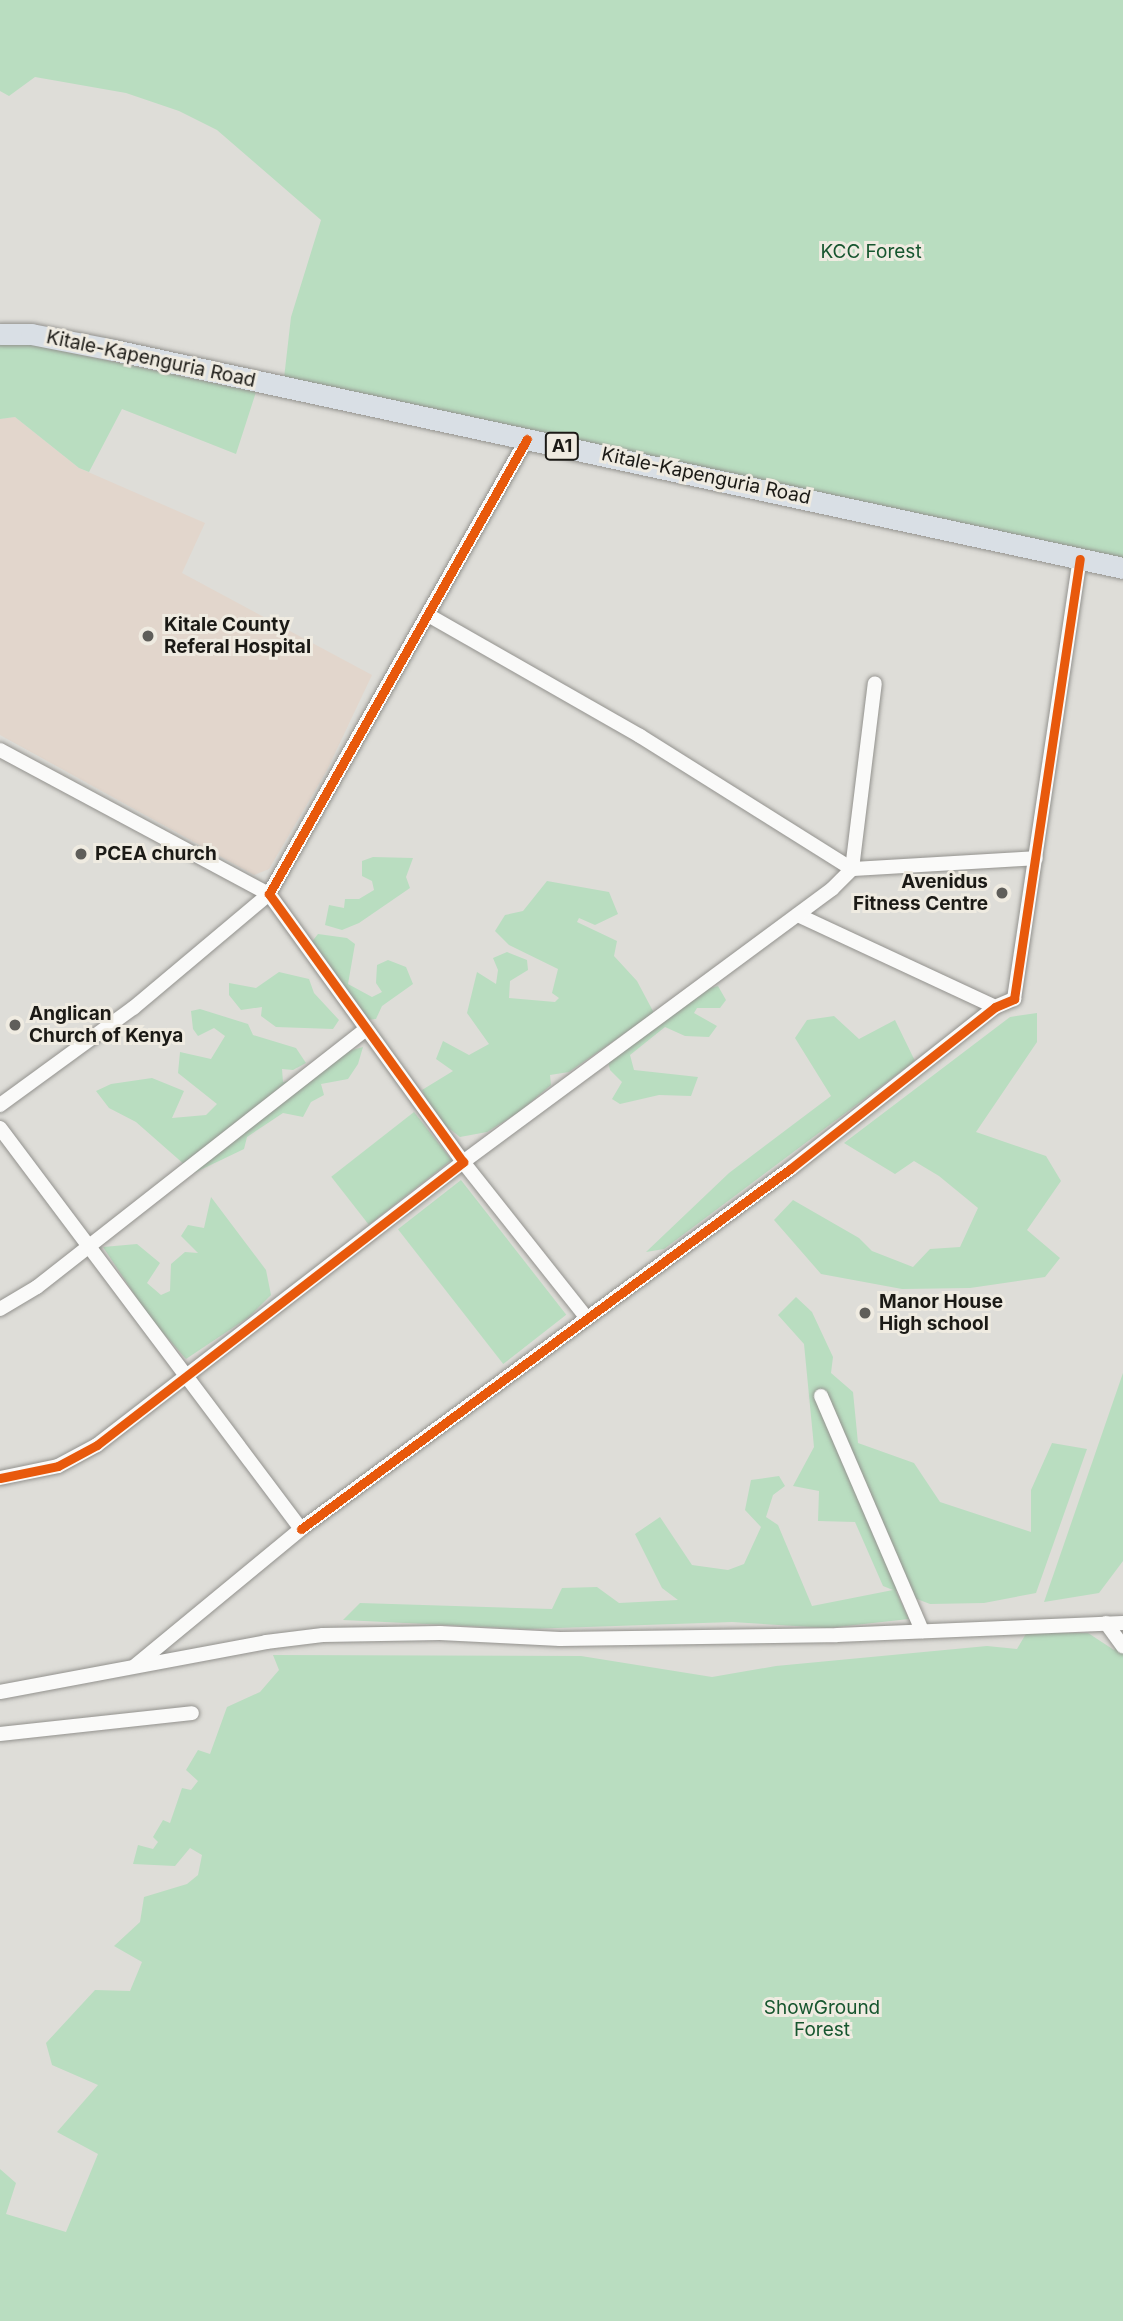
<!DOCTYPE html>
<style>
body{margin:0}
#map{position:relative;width:1123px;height:2321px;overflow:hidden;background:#deddd8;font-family:Inter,sans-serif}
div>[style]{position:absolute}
.medical>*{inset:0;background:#e2d6cc}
.green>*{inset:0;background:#b9ddc0;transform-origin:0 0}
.roads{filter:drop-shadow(0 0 2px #93928e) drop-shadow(0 0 2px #93928e)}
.minor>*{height:14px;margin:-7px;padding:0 7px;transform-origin:7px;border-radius:7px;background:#fafaf9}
.highway>*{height:21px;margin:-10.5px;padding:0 10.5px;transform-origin:10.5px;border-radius:10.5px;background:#d9dfe5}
.cycleway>*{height:9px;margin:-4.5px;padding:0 4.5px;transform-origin:4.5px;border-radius:4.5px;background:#e8590c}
.dots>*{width:19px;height:19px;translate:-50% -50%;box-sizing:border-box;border:4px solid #efebe1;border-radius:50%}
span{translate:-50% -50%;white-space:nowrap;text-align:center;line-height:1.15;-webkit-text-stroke:6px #efebe1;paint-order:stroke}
.shield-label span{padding:2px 5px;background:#efebe1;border:2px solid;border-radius:5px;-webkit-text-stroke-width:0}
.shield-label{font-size:18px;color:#1b1a16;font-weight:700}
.park-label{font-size:19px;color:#17562f}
.street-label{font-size:19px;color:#1b1a16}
.poi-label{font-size:19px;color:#1b1a16;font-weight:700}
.left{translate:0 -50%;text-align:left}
.right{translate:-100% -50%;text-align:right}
</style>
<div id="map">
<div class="medical">
<div style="clip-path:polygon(15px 417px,79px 468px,205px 523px,182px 573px,372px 675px,327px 770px,269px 869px,254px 875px,0 735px,0 419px)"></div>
</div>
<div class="green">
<div style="clip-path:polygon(0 0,1123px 0,1123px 560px,283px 387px,291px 317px,321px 220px,217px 130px,179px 111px,126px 93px,35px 77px,9px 96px,0 91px)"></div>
<div style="clip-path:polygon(15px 341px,256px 392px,236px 454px,122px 409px,89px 472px,79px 468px,15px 417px,0 419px,0 344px)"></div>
<div style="clip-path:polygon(373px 857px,413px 858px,406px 877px,410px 888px,359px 923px,342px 930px,325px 925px,329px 905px,344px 908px,345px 899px,359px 899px,374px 890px,372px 881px,362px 876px,362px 861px)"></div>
<div style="clip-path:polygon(547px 881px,609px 892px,618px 914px,595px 925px,579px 918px,577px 922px,617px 941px,614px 956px,637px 981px,654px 1013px,569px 1072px,550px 1075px,551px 1085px,519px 1112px,487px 1132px,460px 1137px,433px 1116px,422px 1090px,453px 1071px,436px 1059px,443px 1041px,469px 1055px,489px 1044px,467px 1013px,477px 972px,496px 984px,498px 970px,493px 958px,507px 952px,527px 960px,528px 970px,510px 981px,509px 998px,555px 1002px,559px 998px,552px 993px,558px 969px,509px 945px,495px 931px,505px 915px,523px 911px)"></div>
<div style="clip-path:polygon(318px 934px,347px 938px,355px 944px,348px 984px,372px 997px,382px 992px,376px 983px,377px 965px,388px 960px,406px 967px,413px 984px,382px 1006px,376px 1019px,366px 1020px,310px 944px)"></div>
<div style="clip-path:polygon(279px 972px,309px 979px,314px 993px,339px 1020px,333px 1029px,276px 1027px,261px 1016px,262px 1007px,241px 1010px,229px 995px,229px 983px,256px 988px)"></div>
<div style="clip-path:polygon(718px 986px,726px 1000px,720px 1008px,697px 1008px,694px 1013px,717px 1026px,709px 1037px,685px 1036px,665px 1027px,630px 1055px,634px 1070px,698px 1077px,691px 1096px,659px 1095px,620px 1104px,612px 1099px,622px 1082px,610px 1070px,608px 1061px,707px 989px)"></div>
<div style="clip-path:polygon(200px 1009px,248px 1024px,253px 1035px,296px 1048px,306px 1063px,293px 1070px,282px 1069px,283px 1082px,315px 1076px,345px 1052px,363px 1047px,358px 1064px,348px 1079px,321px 1084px,324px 1095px,311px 1102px,303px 1117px,283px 1113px,247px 1137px,244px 1149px,194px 1173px,136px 1122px,109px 1108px,96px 1091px,111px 1084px,152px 1078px,184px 1091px,172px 1118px,206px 1115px,217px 1104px,178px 1073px,180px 1052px,211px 1059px,225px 1036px,214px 1028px,198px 1036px,193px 1029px,191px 1011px)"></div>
<div style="clip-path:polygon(1037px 1013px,1037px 1042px,976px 1132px,1046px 1156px,1061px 1181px,1027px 1230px,1060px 1258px,1045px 1277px,970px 1288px,902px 1289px,821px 1274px,774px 1220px,793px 1200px,859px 1238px,872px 1251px,913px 1267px,930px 1249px,960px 1247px,978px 1208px,939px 1176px,914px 1161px,895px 1174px,844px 1143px,1010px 1017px)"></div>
<div style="clip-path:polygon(834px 1016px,859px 1039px,895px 1020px,915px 1061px,664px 1249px,646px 1252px,729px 1173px,831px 1096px,795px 1038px,807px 1020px)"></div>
<div style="left:414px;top:1112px;width:61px;height:105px;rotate:52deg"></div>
<div style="left:461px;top:1180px;width:171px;height:80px;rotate:52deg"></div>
<div style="clip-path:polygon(211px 1197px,266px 1270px,271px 1295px,249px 1317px,186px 1359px,150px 1318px,103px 1247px,137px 1244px,160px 1263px,147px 1283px,161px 1295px,170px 1291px,171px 1264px,185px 1252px,198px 1253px,181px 1236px,188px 1225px,204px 1228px)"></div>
<div style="clip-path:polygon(796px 1297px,812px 1312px,833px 1357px,831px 1373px,853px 1392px,858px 1443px,914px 1463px,940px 1502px,1031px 1532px,1031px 1490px,1052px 1443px,1087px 1449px,1036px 1593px,984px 1603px,930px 1604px,896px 1591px,909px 1619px,828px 1628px,732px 1622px,528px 1629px,343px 1620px,360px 1603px,552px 1609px,562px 1588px,597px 1587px,619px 1603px,678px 1600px,662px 1588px,635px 1534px,660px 1517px,692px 1565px,728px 1570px,744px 1564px,761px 1527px,745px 1510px,751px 1480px,779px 1476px,785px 1486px,773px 1495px,766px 1517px,778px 1525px,812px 1606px,893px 1590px,883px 1586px,855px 1522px,818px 1521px,819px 1491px,793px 1486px,814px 1447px,804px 1344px,778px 1315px)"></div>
<div style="clip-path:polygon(1123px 1373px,1123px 1561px,1099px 1593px,1044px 1602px)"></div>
<div style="clip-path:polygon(1027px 1632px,1088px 1633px,1114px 1650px,1123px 1641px,1123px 2321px,0 2321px,0 2169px,16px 2183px,6px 2214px,66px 2232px,98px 2154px,57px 2132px,98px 2085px,52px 2065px,46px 2043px,95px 1990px,130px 1991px,142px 1962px,114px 1946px,140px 1922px,144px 1897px,187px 1884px,198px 1875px,202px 1855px,190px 1848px,175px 1866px,133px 1864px,138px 1845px,153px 1849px,158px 1842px,153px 1837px,163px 1820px,170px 1823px,182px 1788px,191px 1790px,198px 1781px,186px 1770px,198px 1750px,210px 1754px,227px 1707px,260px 1692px,279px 1670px,273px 1655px,581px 1656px,712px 1677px,776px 1666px,987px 1646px,1017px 1649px)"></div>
</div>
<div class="roads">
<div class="minor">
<div style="left:428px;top:615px;width:244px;rotate:29.7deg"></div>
<div style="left:640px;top:736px;width:250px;rotate:32.1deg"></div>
<div style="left:852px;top:869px;width:184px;rotate:-3.4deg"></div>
<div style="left:0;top:750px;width:305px;rotate:28.2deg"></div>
<div style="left:269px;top:894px;width:177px;rotate:140deg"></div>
<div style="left:133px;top:1008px;width:165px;rotate:143.9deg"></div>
<div style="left:798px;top:915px;width:217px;rotate:25deg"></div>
<div style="left:0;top:1128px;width:501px;rotate:53.11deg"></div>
<div style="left:301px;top:1529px;width:215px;rotate:140.5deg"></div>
<div style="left:0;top:1309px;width:43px;rotate:-30.7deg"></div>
<div style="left:37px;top:1287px;width:415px;rotate:-38.1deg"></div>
<div style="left:586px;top:1317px;width:198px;rotate:-128.4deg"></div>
<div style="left:463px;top:1162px;width:459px;rotate:-36.5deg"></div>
<div style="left:832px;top:889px;width:28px;rotate:-45deg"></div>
<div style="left:852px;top:869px;width:187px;rotate:-83deg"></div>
<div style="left:821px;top:1396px;width:256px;rotate:66.7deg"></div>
<div style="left:0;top:1478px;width:59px;rotate:-11.7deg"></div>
<div style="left:58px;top:1466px;width:44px;rotate:-28.3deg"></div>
<div style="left:97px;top:1445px;width:463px;rotate:-37.7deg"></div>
<div style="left:463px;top:1162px;width:331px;rotate:-125.9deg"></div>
<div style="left:269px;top:894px;width:523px;rotate:-60.45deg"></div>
<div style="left:301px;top:1529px;width:607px;rotate:-36.36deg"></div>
<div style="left:790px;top:1169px;width:261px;rotate:-38.3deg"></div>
<div style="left:995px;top:1007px;width:21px;rotate:-23deg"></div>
<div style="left:1014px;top:999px;width:445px;rotate:-81.5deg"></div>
<div style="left:1106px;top:1623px;width:29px;rotate:54deg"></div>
<div style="left:0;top:1692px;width:271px;rotate:-10.6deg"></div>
<div style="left:266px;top:1642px;width:57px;rotate:-7deg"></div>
<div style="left:323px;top:1635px;width:117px;rotate:-1deg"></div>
<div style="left:440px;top:1633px;width:120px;rotate:2.9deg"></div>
<div style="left:560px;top:1639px;width:277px;rotate:-0.8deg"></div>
<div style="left:837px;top:1635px;width:286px;rotate:-2.4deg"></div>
<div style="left:0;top:1734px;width:193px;rotate:-6.2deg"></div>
</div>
<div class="highway">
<div style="left:0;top:334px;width:31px"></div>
<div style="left:31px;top:334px;width:85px;rotate:10.9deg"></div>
<div style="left:114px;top:350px;width:1032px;rotate:12.19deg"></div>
</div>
</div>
<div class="cycleway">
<div style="left:0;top:1478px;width:59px;rotate:-11.7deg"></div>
<div style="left:58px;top:1466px;width:44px;rotate:-28.3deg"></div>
<div style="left:97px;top:1445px;width:463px;rotate:-37.7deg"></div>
<div style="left:463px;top:1162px;width:331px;rotate:-125.9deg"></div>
<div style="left:269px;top:894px;width:523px;rotate:-60.45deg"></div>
<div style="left:301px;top:1529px;width:607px;rotate:-36.36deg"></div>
<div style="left:790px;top:1169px;width:261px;rotate:-38.3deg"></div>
<div style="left:995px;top:1007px;width:21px;rotate:-23deg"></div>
<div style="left:1014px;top:999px;width:445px;rotate:-81.5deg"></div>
</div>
<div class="dots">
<div style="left:148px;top:636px;background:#5f5e5a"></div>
<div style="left:81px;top:854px;background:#5f5e5a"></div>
<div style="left:1002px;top:893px;background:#5f5e5a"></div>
<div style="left:15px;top:1025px;background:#5f5e5a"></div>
<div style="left:865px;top:1313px;background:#5f5e5a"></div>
</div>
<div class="shield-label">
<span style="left:562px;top:446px">A1</span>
</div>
<div class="park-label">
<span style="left:871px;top:252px">KCC Forest</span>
<span style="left:822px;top:2019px">ShowGround<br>Forest</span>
</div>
<div class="street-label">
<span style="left:151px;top:359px;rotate:12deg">Kitale-Kapenguria Road</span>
<span style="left:706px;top:476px;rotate:12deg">Kitale-Kapenguria Road</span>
</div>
<div class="poi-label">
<span class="left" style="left:164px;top:636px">Kitale County<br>Referal Hospital</span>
<span class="left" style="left:95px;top:854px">PCEA church</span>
<span class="right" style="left:988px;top:893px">Avenidus<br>Fitness Centre</span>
<span class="left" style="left:29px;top:1025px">Anglican<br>Church of Kenya</span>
<span class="left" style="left:879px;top:1313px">Manor House<br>High school</span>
</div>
</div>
